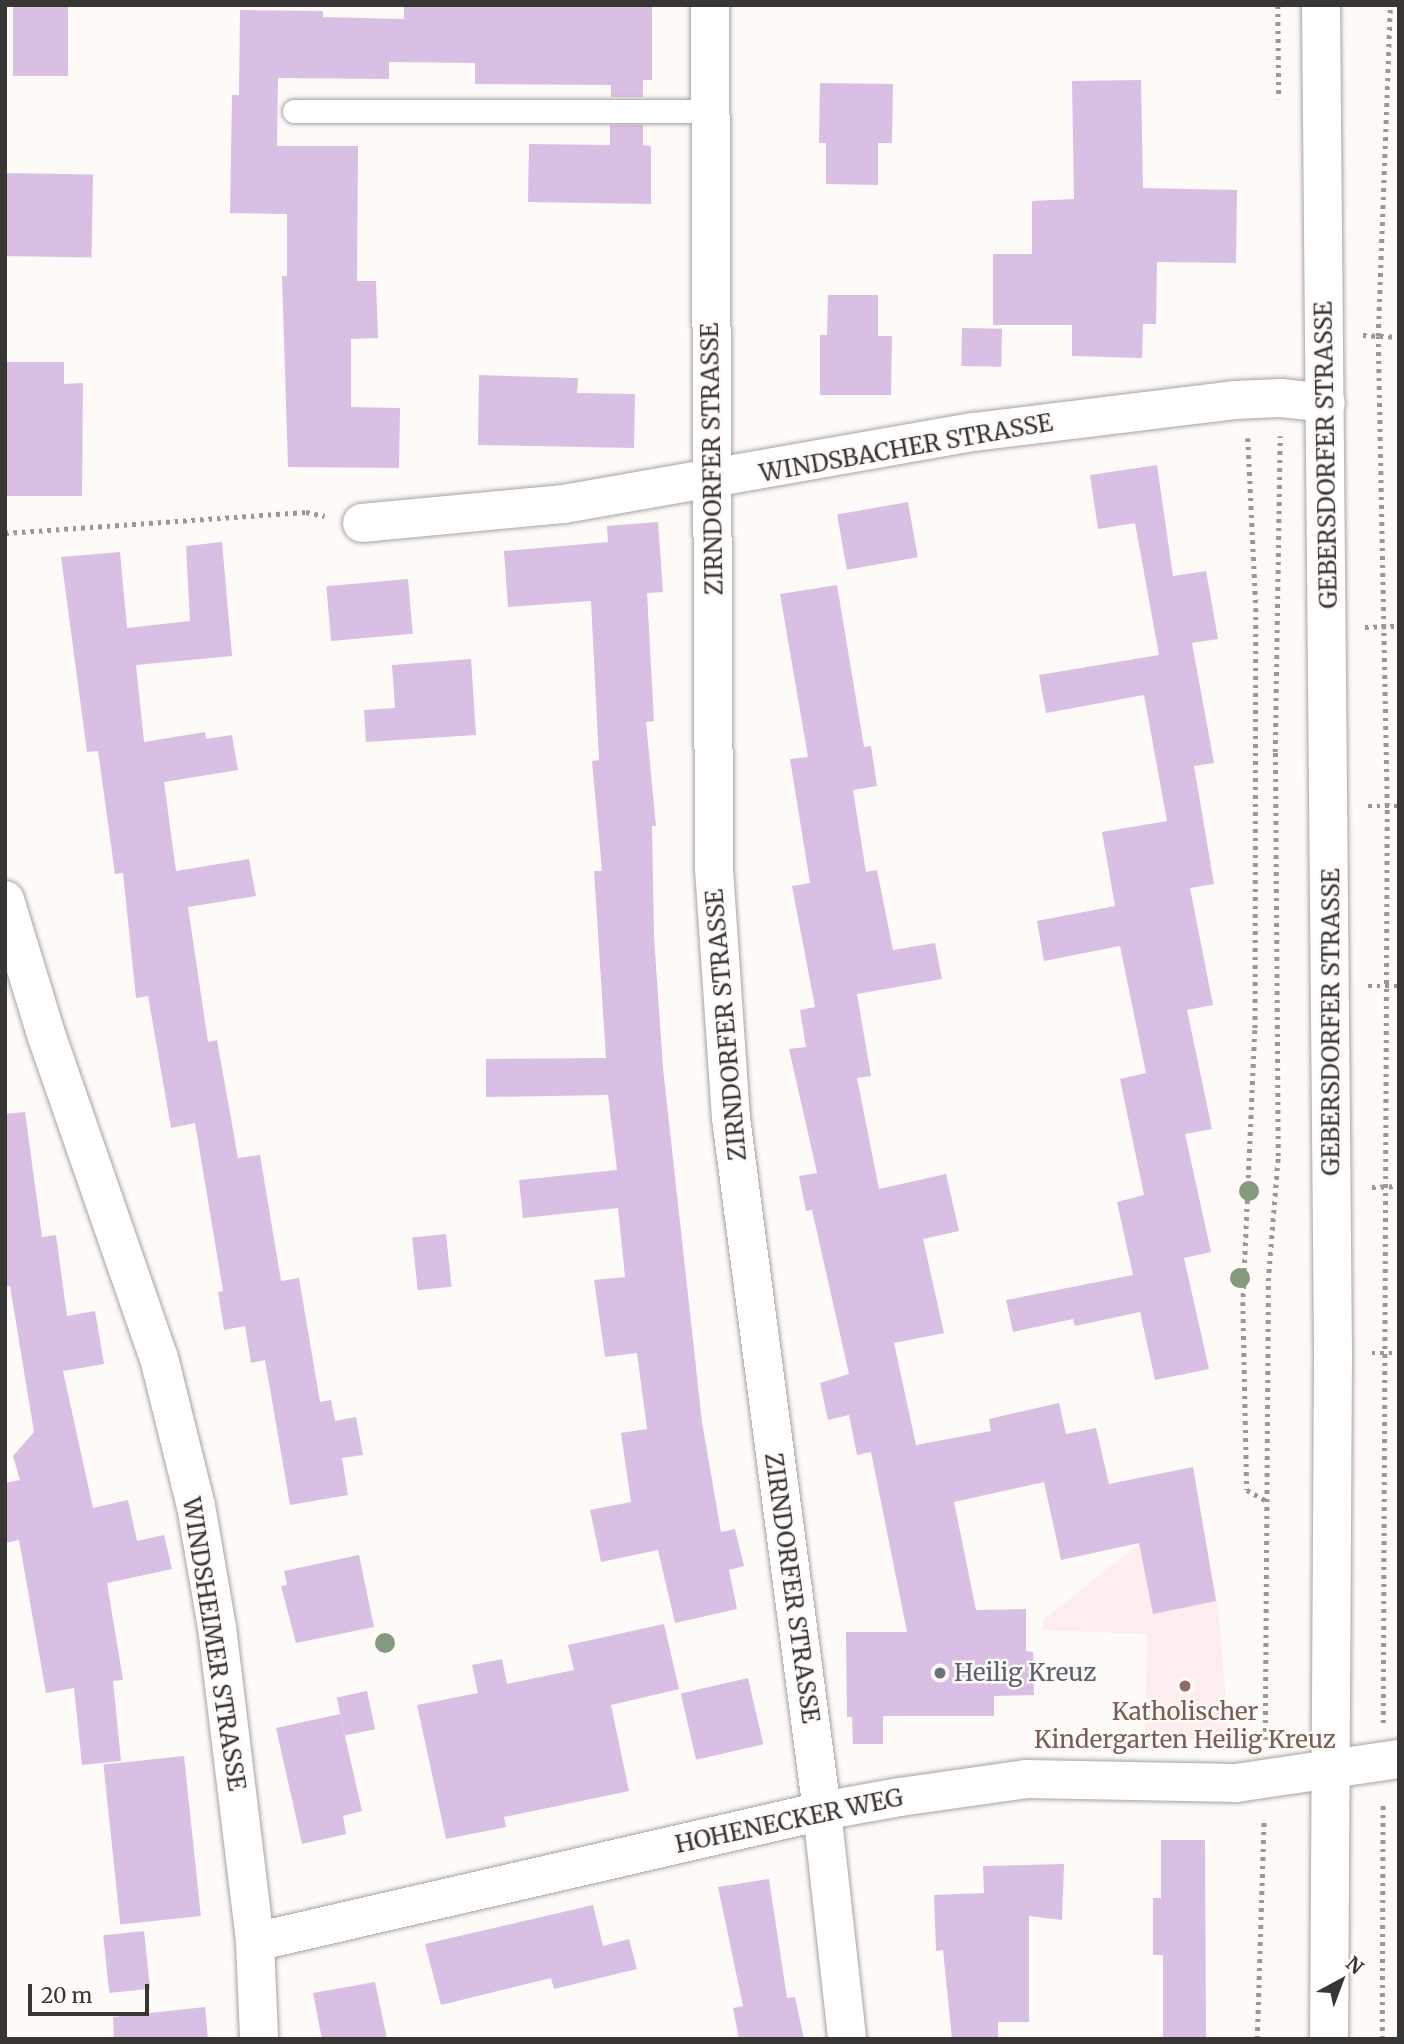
<!DOCTYPE html>
<style>
body{margin:0}
#map{position:relative;width:1404px;height:2044px;overflow:hidden;background:#fefaf7;font-family:Merriweather,serif}
div>[style]{position:absolute}
.education>*{inset:0;background:#fdedee}
.building>*{inset:0;background:#d9bfe4;transform-origin:0 0}
.path>*{height:4.5px;margin-top:-2.25px;transform-origin:0;background:repeating-linear-gradient(90deg,#9a9795 0 3.5px,transparent 0 8.5px)}
.roads{filter:drop-shadow(0 0 2px #a8a3a0) drop-shadow(0 0 2px #a8a3a0)}
.service>*{height:23px;margin:-11.5px;padding:0 11.5px;transform-origin:11.5px;border-radius:11.5px;background:#fff}
.minor>*{height:38px;margin:-19px;padding:0 19px;transform-origin:19px;border-radius:19px;background:#fff}
.secondary>*{height:38px;margin:-19px;padding:0 19px;transform-origin:19px;border-radius:19px;background:#fff}
.trees>*{width:20px;height:20px;margin:-10px;border-radius:50%;background:#85997d}
.dots>*{width:19px;height:19px;translate:-50% -50%;box-sizing:border-box;border:4px solid #fefaf7;border-radius:50%}
span{translate:-50% -50%;white-space:nowrap;text-align:center;line-height:1.15;-webkit-text-stroke:5px #fefaf7;paint-order:stroke}
.street-label{font-size:24px;color:#383635}
.worship-label{font-size:24px;color:#5b616d}
.left{translate:0 -50%;text-align:left}
.education-label{font-size:24px;color:#785e54}
.frame{position:absolute;inset:0;border:7px solid #383635;pointer-events:none}
.north{position:absolute;left:1306px;top:1946px;width:70px;height:70px;-webkit-text-stroke:5px #fefaf7;paint-order:stroke;rotate:41deg;font-size:19px;font-weight:700;line-height:28px;text-align:center;color:#383635}
.north::after{content:'';display:block;margin:auto;width:24px;height:32px;background:#383635;clip-path:polygon(50% 0,100% 100%,50% 72%,0 100%)}
.scale{position:absolute;left:28px;top:1984px;width:121px;height:32px;box-sizing:border-box;border:4px solid #383635;border-top:0;padding-left:9px;font-size:21px;line-height:24px;white-space:nowrap;color:#383635;-webkit-text-stroke:5px #fefaf7;paint-order:stroke}
</style>
<div id="map">
<div class="education">
<div style="clip-path:polygon(1202px 1532px,1218px 1606px,1229px 1739px,1145px 1739px,1147px 1634px,1043px 1630px,1043px 1620px,1135px 1547px)"></div>
</div>
<div class="building">
<div style="left:13px;top:5px;width:55px;height:71px"></div>
<div style="clip-path:polygon(404px 5px,652px 5px,652px 80px,643px 80px,643px 97px,611px 97px,611px 85px,475px 84px,475px 63px,389px 62px,389px 79px,278px 78px,277px 146px,358px 146px,357px 281px,376px 281px,378px 338px,351px 339px,351px 407px,400px 408px,399px 468px,288px 467px,282px 276px,287px 276px,287px 214px,230px 213px,232px 95px,239px 95px,240px 10px,323px 11px,323px 17px,404px 19px)"></div>
<div style="clip-path:polygon(1141px 80px,1143px 188px,1237px 190px,1236px 263px,1157px 262px,1156px 324px,1143px 324px,1142px 358px,1072px 356px,1072px 325px,993px 325px,993px 254px,1032px 254px,1032px 201px,1074px 199px,1072px 81px)"></div>
<div style="clip-path:polygon(820px 83px,893px 84px,892px 143px,878px 143px,878px 185px,826px 184px,826px 143px,819px 143px)"></div>
<div style="clip-path:polygon(610px 125px,643px 125px,643px 145px,651px 146px,651px 204px,528px 202px,529px 144px,610px 145px)"></div>
<div style="left:5px;top:173px;width:88px;height:83px;rotate:1deg"></div>
<div style="clip-path:polygon(828px 295px,878px 295px,878px 336px,892px 336px,891px 395px,820px 395px,820px 335px,827px 335px)"></div>
<div style="left:962px;top:328px;width:40px;height:38px;rotate:1deg"></div>
<div style="clip-path:polygon(5px 362px,64px 362px,64px 384px,83px 383px,82px 496px,5px 496px)"></div>
<div style="clip-path:polygon(479px 375px,578px 378px,577px 393px,635px 394px,634px 448px,478px 445px)"></div>
<div style="clip-path:polygon(1157px 465px,1173px 576px,1206px 571px,1218px 639px,1192px 643px,1214px 763px,1194px 766px,1214px 884px,1190px 888px,1213px 1005px,1187px 1010px,1212px 1129px,1185px 1134px,1211px 1252px,1184px 1258px,1209px 1369px,1155px 1380px,1140px 1312px,1075px 1326px,1073px 1319px,1013px 1332px,1006px 1300px,1133px 1275px,1117px 1202px,1144px 1195px,1120px 1079px,1146px 1073px,1120px 946px,1044px 961px,1037px 921px,1115px 906px,1102px 832px,1167px 821px,1144px 695px,1046px 713px,1039px 675px,1159px 655px,1135px 523px,1098px 529px,1090px 475px)"></div>
<div style="left:908px;top:502px;width:56px;height:72px;rotate:80deg"></div>
<div style="clip-path:polygon(658px 522px,663px 592px,647px 593px,654px 721px,646px 722px,656px 826px,652px 826px,654px 937px,663px 1068px,702px 1422px,721px 1532px,735px 1529px,744px 1566px,729px 1570px,737px 1609px,675px 1623px,658px 1550px,601px 1562px,590px 1510px,631px 1502px,621px 1433px,647px 1429px,637px 1353px,605px 1357px,594px 1280px,625px 1277px,618px 1208px,523px 1218px,519px 1180px,617px 1170px,608px 1095px,486px 1097px,486px 1059px,606px 1058px,594px 871px,602px 871px,592px 761px,599px 760px,591px 601px,508px 607px,504px 551px,608px 542px,607px 526px)"></div>
<div style="clip-path:polygon(222px 542px,232px 656px,136px 665px,144px 742px,205px 732px,206px 739px,232px 735px,238px 770px,164px 782px,176px 871px,249px 859px,256px 896px,188px 907px,208px 1042px,217px 1040px,238px 1158px,260px 1155px,281px 1281px,299px 1278px,320px 1402px,331px 1400px,335px 1421px,356px 1417px,363px 1455px,342px 1458px,348px 1495px,290px 1505px,265px 1360px,251px 1363px,245px 1326px,224px 1330px,218px 1292px,223px 1291px,195px 1123px,171px 1128px,148px 996px,136px 998px,123px 873px,115px 874px,98px 751px,87px 752px,61px 557px,120px 552px,127px 628px,190px 621px,186px 546px)"></div>
<div style="left:408px;top:579px;width:55px;height:82px;rotate:85deg"></div>
<div style="clip-path:polygon(837px 585px,864px 747px,871px 746px,877px 786px,853px 790px,866px 872px,877px 870px,893px 950px,935px 943px,942px 979px,857px 994px,871px 1076px,857px 1078px,879px 1189px,946px 1174px,959px 1231px,923px 1239px,944px 1333px,894px 1343px,916px 1445px,991px 1431px,989px 1419px,1059px 1403px,1066px 1434px,1096px 1428px,1109px 1484px,1193px 1467px,1216px 1601px,1153px 1614px,1139px 1543px,1061px 1560px,1044px 1482px,954px 1502px,976px 1610px,1026px 1609px,1026px 1651px,1033px 1652px,1034px 1695px,994px 1696px,994px 1716px,883px 1716px,883px 1744px,853px 1744px,852px 1717px,847px 1717px,846px 1632px,907px 1632px,871px 1452px,857px 1455px,849px 1415px,828px 1420px,820px 1383px,849px 1374px,812px 1210px,806px 1211px,799px 1176px,817px 1173px,789px 1049px,806px 1047px,800px 1010px,815px 1007px,792px 886px,810px 883px,790px 759px,808px 757px,780px 594px)"></div>
<div style="clip-path:polygon(471px 659px,476px 735px,366px 742px,364px 710px,395px 708px,392px 665px)"></div>
<div style="clip-path:polygon(25px 1112px,42px 1237px,56px 1235px,67px 1316px,95px 1311px,104px 1364px,63px 1371px,93px 1508px,128px 1500px,137px 1541px,164px 1535px,172px 1569px,107px 1583px,123px 1680px,113px 1681px,121px 1761px,82px 1765px,74px 1688px,46px 1693px,19px 1540px,5px 1543px,5px 1483px,20px 1480px,13px 1456px,34px 1432px,10px 1286px,5px 1287px,5px 1114px)"></div>
<div style="left:446px;top:1234px;width:53px;height:34px;rotate:84deg"></div>
<div style="clip-path:polygon(359px 1555px,374px 1627px,296px 1643px,281px 1586px,287px 1585px,284px 1571px)"></div>
<div style="clip-path:polygon(664px 1624px,679px 1689px,611px 1705px,629px 1791px,504px 1817px,506px 1827px,446px 1839px,417px 1705px,478px 1693px,472px 1665px,502px 1659px,507px 1684px,574px 1670px,568px 1645px)"></div>
<div style="left:748px;top:1678px;width:68px;height:69px;rotate:77deg"></div>
<div style="left:367px;top:1691px;width:39px;height:31px;rotate:78deg"></div>
<div style="clip-path:polygon(340px 1714px,362px 1811px,343px 1816px,346px 1834px,302px 1844px,276px 1728px)"></div>
<div style="left:184px;top:1756px;width:161px;height:81px;rotate:84deg"></div>
<div style="clip-path:polygon(1161px 1840px,1205px 1840px,1206px 2039px,1163px 2039px,1163px 1955px,1153px 1955px,1153px 1898px,1161px 1898px)"></div>
<div style="clip-path:polygon(1064px 1864px,1062px 1920px,1029px 1916px,1029px 2022px,998px 2022px,998px 2039px,952px 2039px,943px 1950px,936px 1951px,934px 1895px,984px 1893px,983px 1866px)"></div>
<div style="clip-path:polygon(769px 1879px,787px 1998px,795px 1997px,804px 2039px,739px 2039px,733px 2008px,743px 2006px,718px 1887px)"></div>
<div style="clip-path:polygon(593px 1905px,603px 1946px,629px 1939px,637px 1969px,554px 1989px,551px 1978px,441px 2005px,425px 1944px)"></div>
<div style="left:144px;top:1931px;width:58px;height:41px;rotate:84deg"></div>
<div style="clip-path:polygon(375px 1982px,387px 2039px,322px 2039px,313px 1993px)"></div>
<div style="clip-path:polygon(205px 2007px,208px 2039px,114px 2039px,113px 2017px)"></div>
</div>
<div class="path">
<div style="left:1278px;top:5px;width:94px;rotate:89.4deg"></div>
<div style="left:1363px;top:335px;width:36px;rotate:3deg"></div>
<div style="left:1248px;top:438px;width:170px;rotate:87.3deg"></div>
<div style="left:1256px;top:608px;width:422px;rotate:90.1deg"></div>
<div style="left:1255px;top:1030px;width:272px;rotate:92.5deg"></div>
<div style="left:1243px;top:1302px;width:188px;rotate:88.8deg"></div>
<div style="left:1247px;top:1490px;width:23px;rotate:29deg"></div>
<div style="left:5px;top:533px;width:302px;rotate:-4deg"></div>
<div style="left:306px;top:512px;width:19px;rotate:12deg"></div>
<div style="left:1365px;top:627px;width:34px;rotate:-2deg"></div>
<div style="left:1368px;top:806px;width:31px"></div>
<div style="left:1368px;top:986px;width:31px"></div>
<div style="left:1372px;top:1187px;width:27px;rotate:-2deg"></div>
<div style="left:1372px;top:1353px;width:27px"></div>
<div style="left:1383px;top:1723px;width:917px;rotate:-89.75deg"></div>
<div style="left:1387px;top:806px;width:470px;rotate:-91.1deg"></div>
<div style="left:1378px;top:336px;width:331px;rotate:-87.9deg"></div>
<div style="left:1265px;top:1740px;width:459px;rotate:-89.6deg"></div>
<div style="left:1268px;top:1281px;width:125px;rotate:-85.4deg"></div>
<div style="left:1278px;top:1156px;width:404px;rotate:-90.4deg"></div>
<div style="left:1275px;top:752px;width:316px;rotate:-89.1deg"></div>
<div style="left:1257px;top:2039px;width:221px;rotate:-88.2deg"></div>
<div style="left:1382px;top:2039px;width:237px;rotate:-89.8deg"></div>
</div>
<div class="roads">
<div class="service">
<div style="left:294px;top:111px;width:416px"></div>
</div>
<div class="minor">
<div style="left:710px;top:5px;width:864px;rotate:89.73deg"></div>
<div style="left:714px;top:869px;width:250px;rotate:86.1deg"></div>
<div style="left:731px;top:1118px;width:699px;rotate:82.52deg"></div>
<div style="left:822px;top:1811px;width:229px;rotate:83.7deg"></div>
<div style="left:362px;top:523px;width:203px;rotate:-5.4deg"></div>
<div style="left:564px;top:504px;width:416px;rotate:-10deg"></div>
<div style="left:974px;top:432px;width:262px;rotate:-7deg"></div>
<div style="left:1234px;top:400px;width:47px;rotate:-2.4deg"></div>
<div style="left:1281px;top:398px;width:45px;rotate:6.3deg"></div>
<div style="left:5px;top:900px;width:143px;rotate:73deg"></div>
<div style="left:47px;top:1037px;width:340px;rotate:70.8deg"></div>
<div style="left:159px;top:1358px;width:153px;rotate:76deg"></div>
<div style="left:196px;top:1506px;width:123px;rotate:80.2deg"></div>
<div style="left:217px;top:1627px;width:317px;rotate:83.1deg"></div>
<div style="left:255px;top:1942px;width:97px;rotate:87.6deg"></div>
<div style="left:255px;top:1942px;width:582px;rotate:-13.01deg"></div>
<div style="left:822px;top:1811px;width:79px;rotate:-10.2deg"></div>
<div style="left:900px;top:1797px;width:127px;rotate:-8.1deg"></div>
<div style="left:1026px;top:1779px;width:210px;rotate:1.1deg"></div>
<div style="left:1236px;top:1783px;width:165px;rotate:-8.4deg"></div>
</div>
<div class="secondary">
<div style="left:1321px;top:5px;width:1349px;rotate:89.49deg"></div>
<div style="left:1333px;top:1354px;width:685px;rotate:90.33deg"></div>
</div>
</div>
<div class="trees">
<div style="left:1249px;top:1191px"></div>
<div style="left:1240px;top:1278px"></div>
<div style="left:385px;top:1643px"></div>
</div>
<div class="dots">
<div style="left:940px;top:1673px;background:#6b7280"></div>
<div style="left:1185px;top:1686px;background:#8d6e63"></div>
</div>
<div class="street-label">
<span style="left:906px;top:448px;rotate:-10deg">WINDSBACHER STRASSE</span>
<span style="left:1326px;top:455px;rotate:-91deg">GEBERSDORFER STRASSE</span>
<span style="left:712px;top:459px;rotate:-91deg">ZIRNDORFER STRASSE</span>
<span style="left:1331px;top:1022px;rotate:-90deg">GEBERSDORFER STRASSE</span>
<span style="left:726px;top:1025px;rotate:-95deg">ZIRNDORFER STRASSE</span>
<span style="left:792px;top:1588px;rotate:82deg">ZIRNDORFER STRASSE</span>
<span style="left:214px;top:1644px;rotate:81deg">WINDSHEIMER STRASSE</span>
<span style="left:789px;top:1821px;rotate:-12deg">HOHENECKER WEG</span>
</div>
<div class="worship-label">
<span class="left" style="left:954px;top:1673px">Heilig Kreuz</span>
</div>
<div class="education-label">
<span style="left:1185px;top:1726px">Katholischer<br>Kindergarten Heilig Kreuz</span>
</div>
<div class="frame"></div>
<div class="north">N</div>
<div class="scale">20 m</div>
</div>
